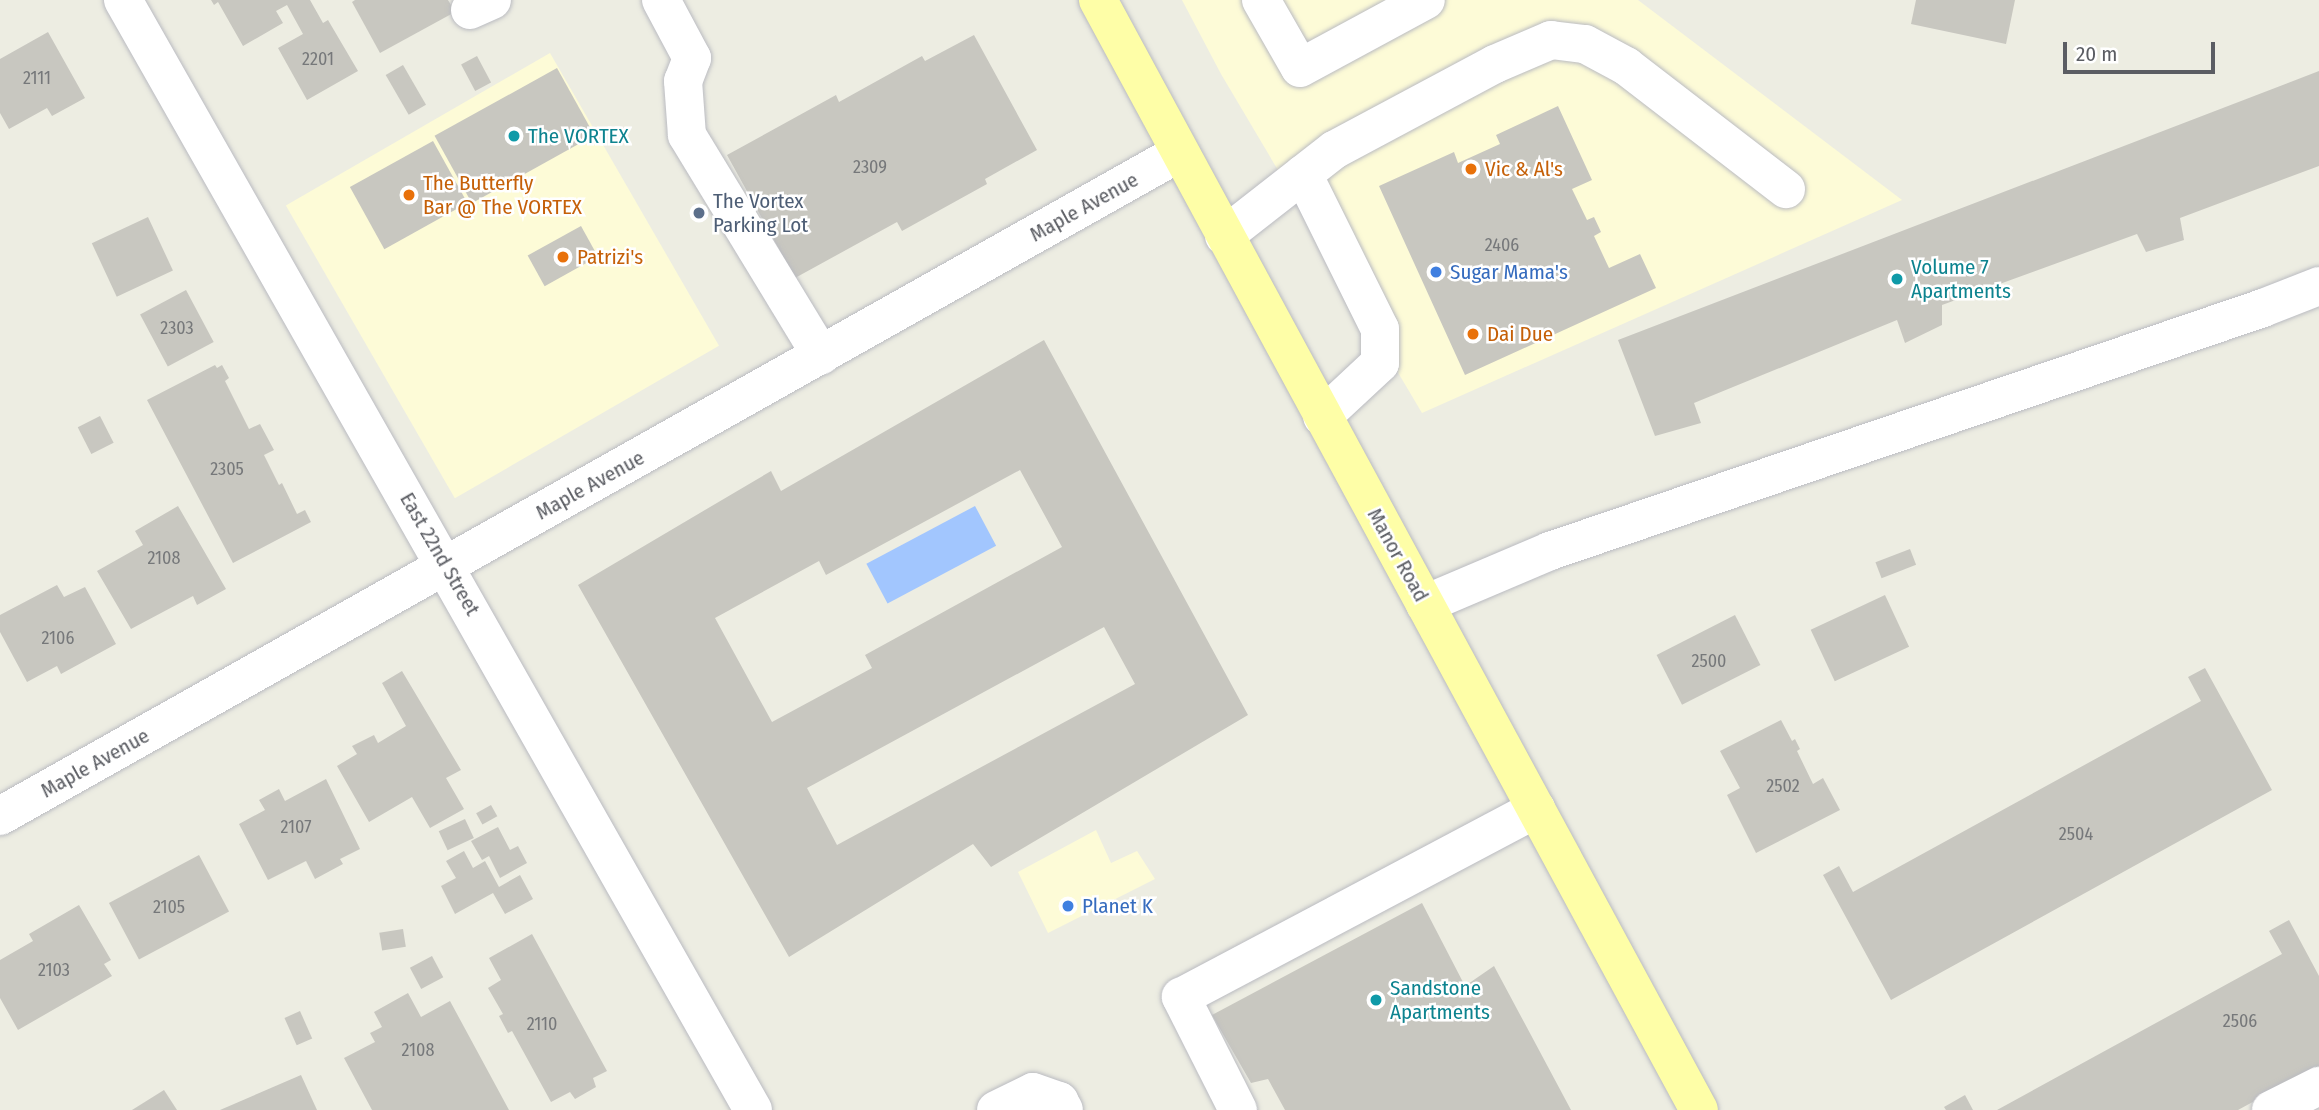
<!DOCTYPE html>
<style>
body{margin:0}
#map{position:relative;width:2319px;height:1110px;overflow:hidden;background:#edede2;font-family:"Fira Sans Condensed",sans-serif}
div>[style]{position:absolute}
.commercial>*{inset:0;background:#fdfbd7;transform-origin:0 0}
.water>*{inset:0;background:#a2c6fe;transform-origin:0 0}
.building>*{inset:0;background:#c8c7c0;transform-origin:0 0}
.roads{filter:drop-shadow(0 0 2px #babbc1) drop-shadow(0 0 2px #babbc1)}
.minor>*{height:38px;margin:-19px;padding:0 19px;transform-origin:19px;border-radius:19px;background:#fff}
.major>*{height:38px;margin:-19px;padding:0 19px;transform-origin:19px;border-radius:19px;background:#fefea7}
.dots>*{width:19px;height:19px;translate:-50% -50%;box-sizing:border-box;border:4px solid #fff;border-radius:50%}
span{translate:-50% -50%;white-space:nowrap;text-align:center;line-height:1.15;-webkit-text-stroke:5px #fff;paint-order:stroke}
.number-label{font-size:18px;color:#76787a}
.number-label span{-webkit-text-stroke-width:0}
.culture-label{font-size:21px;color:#0d838f}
.left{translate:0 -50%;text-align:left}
.food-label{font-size:21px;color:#c56008}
.service-label{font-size:21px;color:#4e5e75}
.street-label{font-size:21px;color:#5b5d63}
.shop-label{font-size:21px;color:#366cbe}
.scale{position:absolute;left:2063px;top:42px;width:152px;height:32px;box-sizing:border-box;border:4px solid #5b5d63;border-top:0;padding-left:9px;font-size:21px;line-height:24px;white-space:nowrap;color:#5b5d63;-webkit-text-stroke:5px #fff;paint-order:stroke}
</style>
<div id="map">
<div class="commercial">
<div style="clip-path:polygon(1182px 0,1638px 0,1902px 200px,1422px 413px,1221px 74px)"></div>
<div style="left:550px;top:53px;width:338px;height:305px;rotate:60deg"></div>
<div style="clip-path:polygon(1096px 830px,1111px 863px,1137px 851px,1155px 879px,1048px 933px,1018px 872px)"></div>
</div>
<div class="water">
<div style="left:975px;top:506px;width:45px;height:123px;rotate:62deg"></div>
</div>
<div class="building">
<div style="clip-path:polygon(211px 0,310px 0,323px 23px,328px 20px,358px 71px,307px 100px,278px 48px,303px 34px,287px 5px,276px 11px,283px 23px,243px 46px,218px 2px,214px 5px)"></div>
<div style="clip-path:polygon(355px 0,448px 0,455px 12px,380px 53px,352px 2px)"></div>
<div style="clip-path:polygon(1916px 0,2015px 0,2006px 44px,1911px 24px)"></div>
<div style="clip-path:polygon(48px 32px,85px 98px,52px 116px,47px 108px,9px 129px,0 113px,0 59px)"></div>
<div style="clip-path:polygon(974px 35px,1037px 150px,985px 179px,987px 184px,902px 231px,897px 222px,795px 278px,727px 155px,836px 95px,839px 102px,922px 56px,925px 61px)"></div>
<div style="left:477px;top:56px;width:30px;height:18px;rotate:62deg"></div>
<div style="left:403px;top:65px;width:46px;height:20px;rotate:60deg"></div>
<div style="left:557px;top:68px;width:77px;height:140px;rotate:61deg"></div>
<div style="clip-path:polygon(2319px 71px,2319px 166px,2180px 218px,2184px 240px,2146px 252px,2137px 234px,1942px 305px,1942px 325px,1905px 343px,1897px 320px,1694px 403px,1701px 423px,1655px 436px,1618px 340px)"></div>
<div style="clip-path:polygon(1558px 106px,1592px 180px,1572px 189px,1587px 220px,1594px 217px,1601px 232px,1594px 236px,1609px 268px,1640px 254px,1656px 288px,1465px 375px,1379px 186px,1454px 152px,1458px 163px,1500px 144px,1496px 135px)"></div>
<div style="left:433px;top:141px;width:71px;height:95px;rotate:61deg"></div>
<div style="left:148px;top:217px;width:59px;height:62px;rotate:65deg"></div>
<div style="left:581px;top:226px;width:35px;height:61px;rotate:61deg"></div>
<div style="left:186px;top:290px;width:59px;height:52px;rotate:62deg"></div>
<div style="clip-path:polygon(evenodd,1044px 340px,1248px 715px,991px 867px,973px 844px,789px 957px,578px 585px,771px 471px,781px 491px,1044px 340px,1020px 470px,1062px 547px,865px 655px,872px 668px,772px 722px,715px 618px,819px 561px,826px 575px,1020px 470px,1044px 340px,1104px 627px,1135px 684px,837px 845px,807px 788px,1104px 627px)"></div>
<div style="clip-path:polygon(215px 365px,217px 368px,222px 365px,229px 378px,225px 381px,249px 429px,260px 424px,274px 450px,264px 455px,279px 485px,282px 483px,297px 514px,305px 510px,311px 522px,233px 563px,147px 400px)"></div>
<div style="left:100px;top:416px;width:30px;height:25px;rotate:63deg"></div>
<div style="clip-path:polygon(178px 506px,226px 589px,197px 605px,193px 596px,131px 629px,97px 571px,143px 545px,135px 531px)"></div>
<div style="left:1910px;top:549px;width:17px;height:37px;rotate:69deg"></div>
<div style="clip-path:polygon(57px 585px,64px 597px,85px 587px,116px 644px,61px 674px,57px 666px,27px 682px,0 632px,0 615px)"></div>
<div style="left:1885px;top:595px;width:57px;height:82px;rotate:65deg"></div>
<div style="left:1735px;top:615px;width:56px;height:88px;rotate:63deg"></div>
<div style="clip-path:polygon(2205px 668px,2272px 790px,1891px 1000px,1823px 875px,1839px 866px,1853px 892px,2201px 701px,2188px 677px)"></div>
<div style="clip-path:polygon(402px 671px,461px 770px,446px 778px,464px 809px,430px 828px,412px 797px,369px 822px,337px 766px,357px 754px,352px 746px,374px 735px,378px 743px,406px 726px,382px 683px)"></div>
<div style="clip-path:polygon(1781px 720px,1792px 741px,1795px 739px,1800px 749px,1797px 751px,1813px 784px,1823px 778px,1840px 810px,1756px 853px,1727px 795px,1740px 788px,1720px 751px)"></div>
<div style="clip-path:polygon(326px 779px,360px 849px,340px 859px,343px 864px,315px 879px,306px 861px,268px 880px,239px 824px,265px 810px,259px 800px,279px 789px,285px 801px)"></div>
<div style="left:491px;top:805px;width:13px;height:17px;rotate:61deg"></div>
<div style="left:465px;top:819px;width:21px;height:29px;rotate:65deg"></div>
<div style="clip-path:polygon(498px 827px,510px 850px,518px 846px,527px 863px,500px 878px,489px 856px,482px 860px,471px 841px)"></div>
<div style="clip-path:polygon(464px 851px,473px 868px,485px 861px,499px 887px,520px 875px,533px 899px,505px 914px,493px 893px,455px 914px,441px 886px,456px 878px,446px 861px)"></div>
<div style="left:199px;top:855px;width:64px;height:102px;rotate:62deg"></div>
<div style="clip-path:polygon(1422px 903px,1465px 986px,1494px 966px,1571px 1110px,1285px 1110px,1268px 1079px,1251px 1083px,1212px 1015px)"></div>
<div style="clip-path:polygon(79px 905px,111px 960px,104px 964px,112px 976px,18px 1030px,0 998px,0 960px,33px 941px,29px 934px)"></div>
<div style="clip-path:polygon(2289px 920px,2319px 976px,2319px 1066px,2238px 1110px,1997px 1110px,2282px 954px,2269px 931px)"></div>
<div style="left:403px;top:929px;width:18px;height:24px;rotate:81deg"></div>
<div style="clip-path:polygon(532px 934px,607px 1071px,593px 1078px,596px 1087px,575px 1099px,570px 1092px,551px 1102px,512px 1031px,508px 1033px,499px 1016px,503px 1014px,488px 988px,501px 980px,489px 958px)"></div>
<div style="left:432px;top:956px;width:24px;height:25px;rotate:62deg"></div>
<div style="clip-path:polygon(408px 993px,421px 1017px,450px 1001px,509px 1110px,372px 1110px,344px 1058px,375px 1042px,370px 1033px,382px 1027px,374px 1012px)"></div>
<div style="left:300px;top:1011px;width:30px;height:17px;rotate:66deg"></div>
<div style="clip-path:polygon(301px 1075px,317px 1110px,220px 1110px)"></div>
<div style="clip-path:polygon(164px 1090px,177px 1110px,132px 1110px)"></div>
<div style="clip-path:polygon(1965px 1095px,1973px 1110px,1946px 1110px,1944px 1107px)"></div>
</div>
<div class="roads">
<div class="minor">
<div style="left:123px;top:0;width:1276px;rotate:60.42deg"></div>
<div style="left:661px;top:0;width:66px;rotate:61.9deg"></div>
<div style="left:692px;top:58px;width:25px;rotate:111deg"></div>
<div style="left:683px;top:81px;width:54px;rotate:85.8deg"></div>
<div style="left:687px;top:135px;width:258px;rotate:58.7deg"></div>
<div style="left:1261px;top:0;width:78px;rotate:60.2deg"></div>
<div style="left:1300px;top:68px;width:143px;rotate:-28.4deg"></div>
<div style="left:470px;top:10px;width:24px;rotate:-24deg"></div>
<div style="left:1303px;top:174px;width:173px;rotate:63.6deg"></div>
<div style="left:1380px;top:329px;width:34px;rotate:90deg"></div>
<div style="left:1380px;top:363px;width:79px;rotate:137deg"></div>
<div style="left:1224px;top:236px;width:140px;rotate:-38deg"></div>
<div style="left:1334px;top:150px;width:183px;rotate:-28.1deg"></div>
<div style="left:1495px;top:64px;width:61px;rotate:-23.2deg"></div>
<div style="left:1551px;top:40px;width:34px;rotate:7deg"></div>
<div style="left:1585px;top:44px;width:47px;rotate:28.2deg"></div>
<div style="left:1626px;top:66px;width:202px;rotate:37.6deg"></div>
<div style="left:1425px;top:604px;width:136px;rotate:-23deg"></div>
<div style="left:1550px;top:551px;width:753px;rotate:-18.82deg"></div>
<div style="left:2263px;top:308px;width:60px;rotate:-21.4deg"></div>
<div style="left:0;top:816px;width:1353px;rotate:-29.35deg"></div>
<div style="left:996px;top:1110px;width:41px;rotate:-25.9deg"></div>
<div style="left:1033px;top:1092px;width:28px;rotate:19deg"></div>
<div style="left:1059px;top:1101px;width:10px;rotate:61deg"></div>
<div style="left:1238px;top:1110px;width:127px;rotate:-116.8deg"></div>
<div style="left:1181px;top:997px;width:402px;rotate:-27.9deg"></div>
<div style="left:2271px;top:1110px;width:54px;rotate:-26.6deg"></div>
</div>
<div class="major">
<div style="left:1098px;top:0;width:1262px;rotate:61.57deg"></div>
</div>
</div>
<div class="dots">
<div style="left:514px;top:136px;background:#0f9aa8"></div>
<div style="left:1471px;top:169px;background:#e8710a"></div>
<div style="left:409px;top:195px;background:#e8710a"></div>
<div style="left:699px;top:213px;background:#5c6f8a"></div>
<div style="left:563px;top:257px;background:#e8710a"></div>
<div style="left:1436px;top:272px;background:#3f7fe0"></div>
<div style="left:1897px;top:279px;background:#0f9aa8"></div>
<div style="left:1473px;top:334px;background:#e8710a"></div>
<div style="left:1068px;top:906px;background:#3f7fe0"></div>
<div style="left:1376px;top:1000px;background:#0f9aa8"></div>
</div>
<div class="number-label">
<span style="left:318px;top:59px">2201</span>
<span style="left:37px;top:78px">2111</span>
<span style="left:870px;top:167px">2309</span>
<span style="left:1502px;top:245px">2406</span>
<span style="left:177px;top:328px">2303</span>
<span style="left:227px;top:469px">2305</span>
<span style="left:164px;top:558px">2108</span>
<span style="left:58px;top:638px">2106</span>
<span style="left:1709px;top:661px">2500</span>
<span style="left:1783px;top:786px">2502</span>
<span style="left:296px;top:827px">2107</span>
<span style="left:2076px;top:834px">2504</span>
<span style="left:169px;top:907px">2105</span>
<span style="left:54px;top:970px">2103</span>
<span style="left:2240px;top:1021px">2506</span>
<span style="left:542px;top:1024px">2110</span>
<span style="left:418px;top:1050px">2108</span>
</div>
<div class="culture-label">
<span class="left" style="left:528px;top:136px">The VORTEX</span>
<span class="left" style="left:1911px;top:279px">Volume 7<br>Apartments</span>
<span class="left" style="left:1390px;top:1000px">Sandstone<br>Apartments</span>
</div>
<div class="food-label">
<span class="left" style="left:1485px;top:169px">Vic &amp; Al's</span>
<span class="left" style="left:423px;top:195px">The Butterfly<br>Bar @ The VORTEX</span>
<span class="left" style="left:577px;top:257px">Patrizi's</span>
<span class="left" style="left:1487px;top:334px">Dai Due</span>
</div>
<div class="service-label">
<span class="left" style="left:713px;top:213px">The Vortex<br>Parking Lot</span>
</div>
<div class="street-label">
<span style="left:1084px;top:207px;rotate:-29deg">Maple Avenue</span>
<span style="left:590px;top:485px;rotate:-29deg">Maple Avenue</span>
<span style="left:440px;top:554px;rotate:60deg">East 22nd Street</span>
<span style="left:1398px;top:555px;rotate:61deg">Manor Road</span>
<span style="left:95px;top:763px;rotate:-29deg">Maple Avenue</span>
</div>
<div class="shop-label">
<span class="left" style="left:1450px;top:272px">Sugar Mama's</span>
<span class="left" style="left:1082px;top:906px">Planet K</span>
</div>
<div class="scale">20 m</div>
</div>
